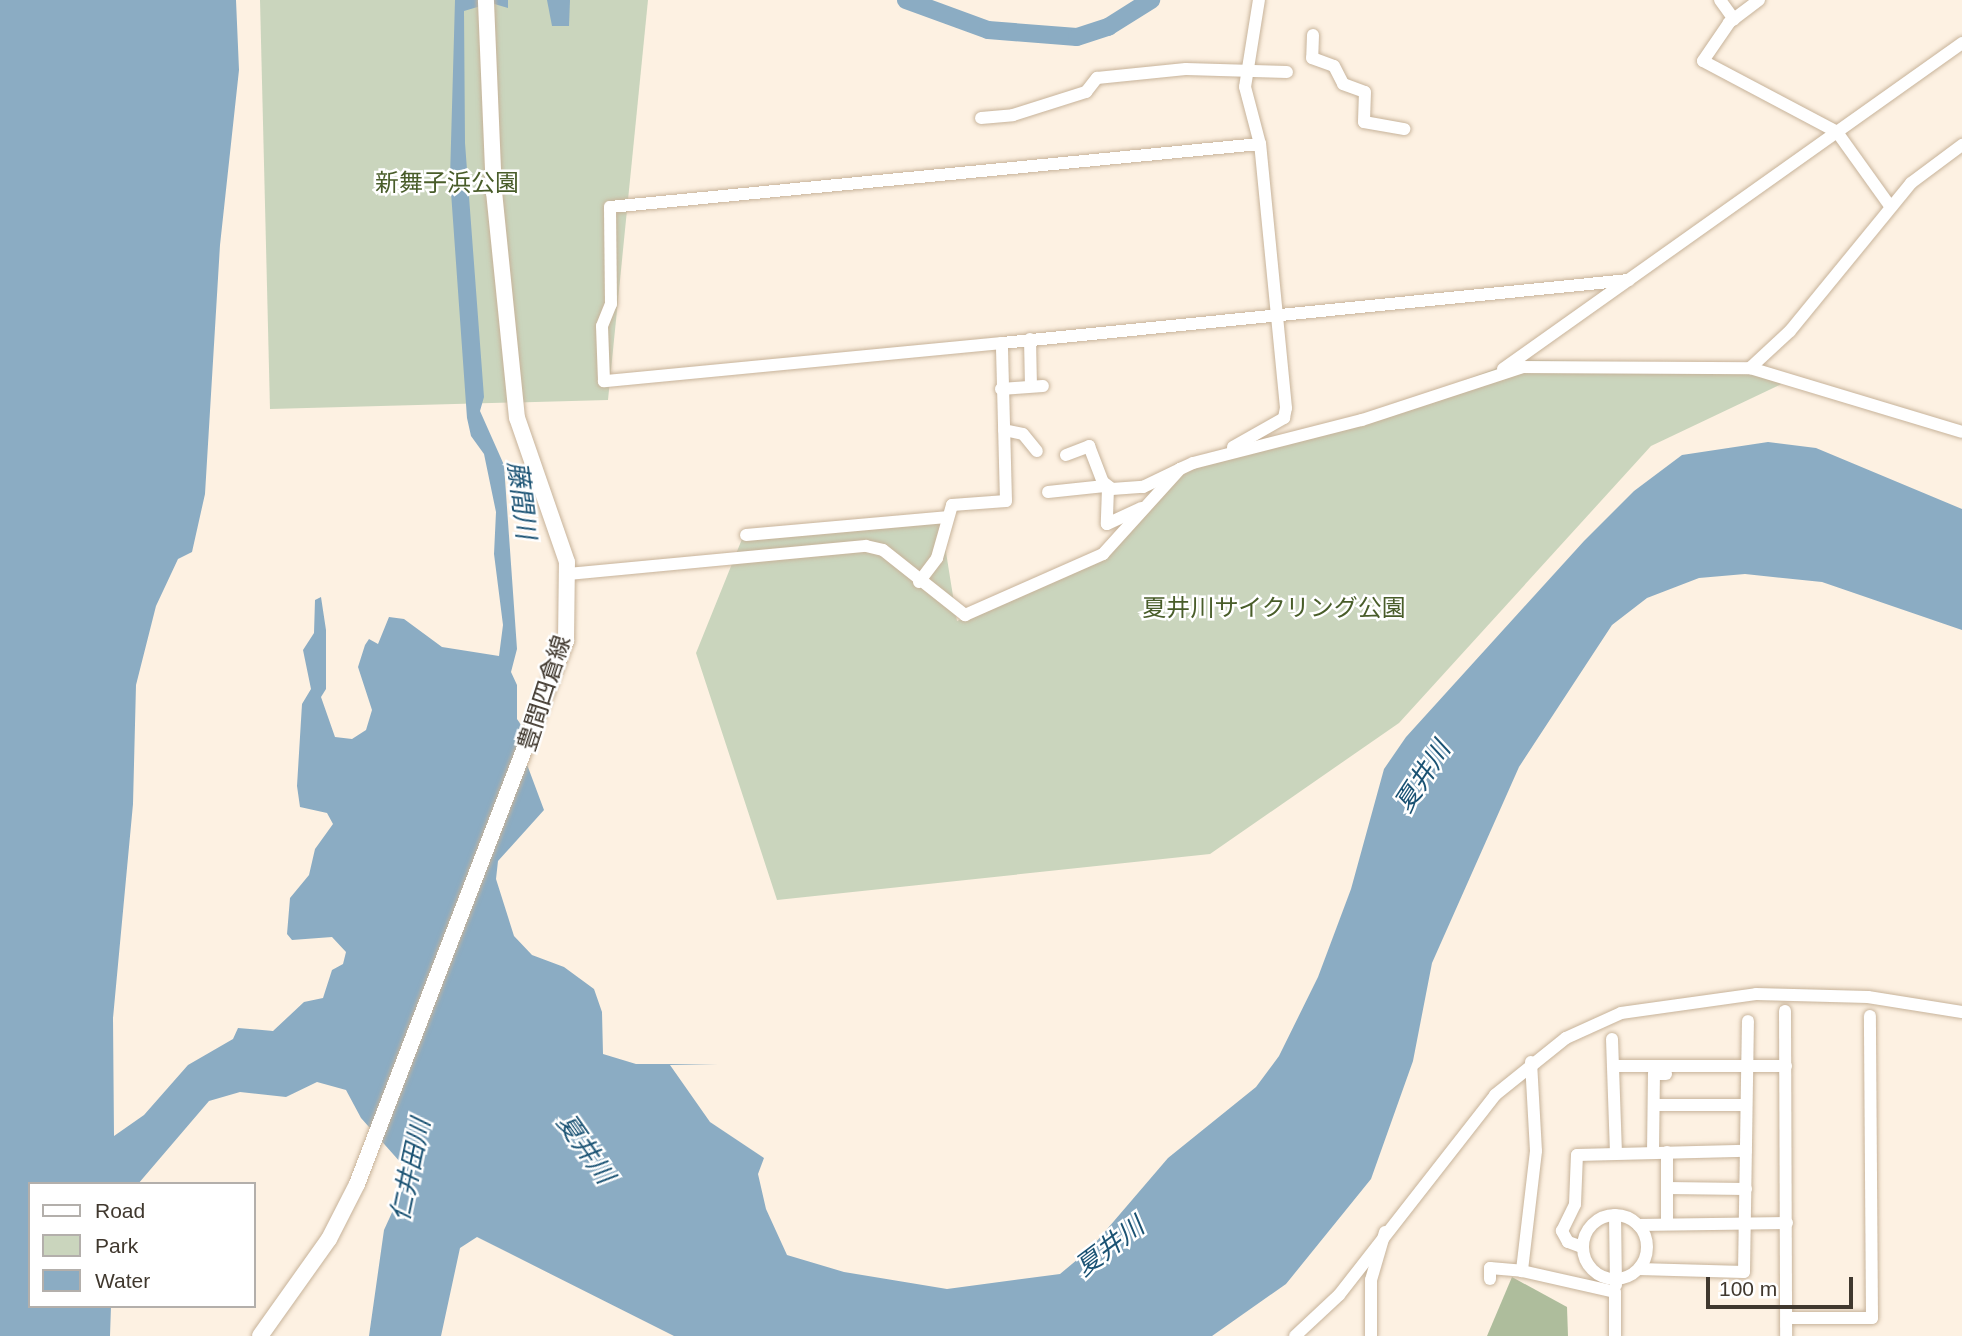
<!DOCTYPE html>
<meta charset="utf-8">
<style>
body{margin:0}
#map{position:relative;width:1962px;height:1336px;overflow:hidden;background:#fdf1e2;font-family:Arial,"Noto Sans JP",sans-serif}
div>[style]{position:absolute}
.green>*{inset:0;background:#cad5bd}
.forest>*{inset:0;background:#aebd9c}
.water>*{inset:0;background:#8bacc3}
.river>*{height:18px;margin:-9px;padding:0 9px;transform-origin:9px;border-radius:9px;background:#8bacc3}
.roads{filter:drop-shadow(0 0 2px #c7b39a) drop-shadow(0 0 2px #c7b39a)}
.minor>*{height:12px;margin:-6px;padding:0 6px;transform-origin:6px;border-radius:6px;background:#fff}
.minor>.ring{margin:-6px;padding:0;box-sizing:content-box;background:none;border:12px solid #fff;border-radius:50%}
.secondary>*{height:16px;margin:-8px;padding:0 8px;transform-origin:8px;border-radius:8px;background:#fff}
span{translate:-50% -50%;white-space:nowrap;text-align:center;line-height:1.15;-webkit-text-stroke:5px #fff;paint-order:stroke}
.park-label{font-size:24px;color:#495d2a}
.street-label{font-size:24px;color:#40382e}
.water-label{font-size:26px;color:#1a5273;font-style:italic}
.legend{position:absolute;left:28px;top:1182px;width:228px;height:126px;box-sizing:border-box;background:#fff;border:2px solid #b3afab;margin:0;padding:9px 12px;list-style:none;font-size:21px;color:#40382e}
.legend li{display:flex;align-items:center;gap:14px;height:35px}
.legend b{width:35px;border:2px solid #b3afab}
.scale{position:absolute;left:1706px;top:1277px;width:147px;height:32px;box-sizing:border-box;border:4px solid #40382e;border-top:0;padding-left:9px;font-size:21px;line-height:24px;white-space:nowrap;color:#40382e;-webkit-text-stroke:5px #fff;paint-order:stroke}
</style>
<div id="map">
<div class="green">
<div style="clip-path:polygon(260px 0,648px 0,608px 400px,270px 409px)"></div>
<div style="clip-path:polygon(1519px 360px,1720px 363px,1790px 380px,1651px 446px,1399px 723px,1210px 854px,777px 900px,696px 653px,742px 539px,950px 520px,945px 546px,957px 621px,1103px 554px,1176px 468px,1360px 419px)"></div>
</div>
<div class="forest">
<div style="clip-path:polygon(1512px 1277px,1567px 1307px,1568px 1336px,1487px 1336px)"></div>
</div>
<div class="water">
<div style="clip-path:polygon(0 0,236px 0,239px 70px,220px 245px,205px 494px,192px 552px,178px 559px,156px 606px,136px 685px,133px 804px,113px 1018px,114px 1136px,144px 1115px,188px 1065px,233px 1039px,238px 1028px,273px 1031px,304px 1002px,323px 998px,332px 970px,343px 964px,346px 952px,332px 937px,292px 940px,287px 934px,290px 898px,309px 875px,315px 849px,333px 824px,327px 813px,300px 807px,297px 786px,302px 704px,311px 689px,303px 650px,314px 633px,315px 600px,321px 597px,326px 630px,326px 689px,321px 697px,335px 737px,352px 739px,366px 730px,372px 710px,358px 667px,365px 645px,369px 639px,378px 644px,389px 617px,404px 619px,442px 647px,499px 656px,503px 625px,494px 554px,496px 512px,484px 454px,471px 436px,467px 418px,450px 178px,455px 0,508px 0,508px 8px,491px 3px,464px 11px,465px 143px,484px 397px,480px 411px,504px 465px,517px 649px,511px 672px,517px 685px,517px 719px,524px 729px,519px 743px,544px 810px,498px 861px,496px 879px,514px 936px,532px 955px,564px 967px,594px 989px,602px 1012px,603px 1054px,636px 1064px,718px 1064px,670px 1065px,710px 1122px,764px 1158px,758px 1174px,766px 1209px,787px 1255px,844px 1272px,947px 1289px,1060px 1274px,1090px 1249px,1168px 1158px,1256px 1087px,1279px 1056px,1318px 977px,1351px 889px,1384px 769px,1406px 737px,1584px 541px,1634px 491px,1682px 455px,1768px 442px,1816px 448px,1962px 509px,1962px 630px,1822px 582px,1745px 574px,1699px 578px,1647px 598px,1612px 625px,1519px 767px,1432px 963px,1413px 1061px,1371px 1179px,1286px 1284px,1212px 1336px,674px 1336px,477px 1237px,460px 1248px,441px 1336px,369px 1336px,384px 1230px,405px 1184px,401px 1163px,361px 1118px,346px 1090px,317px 1082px,286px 1097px,240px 1092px,209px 1101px,138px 1184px,30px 1184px,30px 1306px,111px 1306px,110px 1336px,0 1336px)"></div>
<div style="clip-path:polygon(547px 0,570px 0,569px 26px,552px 26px)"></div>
</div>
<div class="river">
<div style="left:906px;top:0;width:87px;rotate:20.1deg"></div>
<div style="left:988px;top:30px;width:89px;rotate:4.5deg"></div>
<div style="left:1077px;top:37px;width:33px;rotate:-18deg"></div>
<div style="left:1108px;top:27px;width:51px;rotate:-32.1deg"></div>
</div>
<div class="roads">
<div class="minor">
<div style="left:1720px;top:0;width:24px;rotate:54deg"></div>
<div style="left:1759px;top:0;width:38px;rotate:143deg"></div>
<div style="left:1729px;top:23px;width:46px;rotate:124.4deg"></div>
<div style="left:1703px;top:61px;width:152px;rotate:27.9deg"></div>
<div style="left:1837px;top:132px;width:91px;rotate:54.4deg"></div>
<div style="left:1313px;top:35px;width:23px;rotate:92deg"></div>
<div style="left:1312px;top:58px;width:23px;rotate:20deg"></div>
<div style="left:1334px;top:66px;width:20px;rotate:63deg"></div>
<div style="left:1343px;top:84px;width:23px;rotate:20deg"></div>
<div style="left:1365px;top:92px;width:30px;rotate:92deg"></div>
<div style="left:1364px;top:122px;width:41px;rotate:9.9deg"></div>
<div style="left:981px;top:118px;width:32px;rotate:-5deg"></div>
<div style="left:1013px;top:115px;width:77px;rotate:-17.5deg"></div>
<div style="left:1086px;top:92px;width:18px;rotate:-52deg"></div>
<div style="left:1097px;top:78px;width:89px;rotate:-5.8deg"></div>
<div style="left:1186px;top:69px;width:101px;rotate:1.7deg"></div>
<div style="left:1030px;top:339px;width:46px;rotate:88.8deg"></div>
<div style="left:1002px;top:343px;width:400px;rotate:174.5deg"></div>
<div style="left:604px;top:381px;width:55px;rotate:-92.1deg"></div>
<div style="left:602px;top:326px;width:24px;rotate:-68deg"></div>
<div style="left:611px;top:304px;width:97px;rotate:-90.6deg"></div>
<div style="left:610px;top:207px;width:653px;rotate:-5.54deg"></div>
<div style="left:1750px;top:368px;width:54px;rotate:-42.8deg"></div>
<div style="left:1790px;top:331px;width:191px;rotate:-50.7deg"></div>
<div style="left:1911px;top:183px;width:64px;rotate:-36.7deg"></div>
<div style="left:1503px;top:369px;width:563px;rotate:-35.38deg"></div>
<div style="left:1001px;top:389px;width:42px;rotate:-4.1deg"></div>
<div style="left:1004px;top:430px;width:19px;rotate:12deg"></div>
<div style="left:1023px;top:434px;width:22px;rotate:51deg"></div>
<div style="left:1233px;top:447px;width:59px;rotate:-29.6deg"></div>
<div style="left:1284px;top:418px;width:10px;rotate:-79deg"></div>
<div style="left:1286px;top:408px;width:265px;rotate:-95.6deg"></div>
<div style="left:1260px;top:144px;width:59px;rotate:-104.7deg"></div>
<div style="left:1245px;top:87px;width:88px;rotate:-80.9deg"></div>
<div style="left:1066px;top:455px;width:25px;rotate:-21deg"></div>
<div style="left:1089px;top:446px;width:39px;rotate:69deg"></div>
<div style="left:1103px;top:482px;width:11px;rotate:38deg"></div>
<div style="left:1112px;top:489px;width:31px;rotate:-4deg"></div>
<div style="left:1143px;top:487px;width:41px;rotate:-25.9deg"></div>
<div style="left:1108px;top:488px;width:36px;rotate:92deg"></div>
<div style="left:1107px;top:524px;width:38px;rotate:-25deg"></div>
<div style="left:1048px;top:492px;width:57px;rotate:-6deg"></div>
<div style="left:746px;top:535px;width:201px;rotate:-5.1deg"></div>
<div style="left:568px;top:574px;width:299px;rotate:-5.4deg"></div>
<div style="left:866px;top:546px;width:17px;rotate:13deg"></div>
<div style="left:883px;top:550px;width:105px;rotate:38.4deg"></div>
<div style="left:965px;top:615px;width:151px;rotate:-23.8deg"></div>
<div style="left:1103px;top:554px;width:115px;rotate:-47.8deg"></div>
<div style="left:1180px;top:469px;width:14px;rotate:-25deg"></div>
<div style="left:1193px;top:463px;width:174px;rotate:-14.3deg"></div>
<div style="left:1362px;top:420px;width:169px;rotate:-18.2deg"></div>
<div style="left:1523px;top:367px;width:227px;rotate:0.3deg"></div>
<div style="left:1750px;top:368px;width:221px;rotate:16.8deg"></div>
<div style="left:919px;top:582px;width:30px;rotate:-53deg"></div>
<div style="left:937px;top:558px;width:55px;rotate:-74.2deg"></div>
<div style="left:952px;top:505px;width:54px;rotate:-4.2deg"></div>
<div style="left:1006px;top:501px;width:158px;rotate:-91.5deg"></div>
<div style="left:1002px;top:343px;width:630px;rotate:-5.74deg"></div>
<div style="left:1785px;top:1011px;width:325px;rotate:89.8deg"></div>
<div style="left:1612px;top:1039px;width:112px;rotate:88deg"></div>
<div style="left:1531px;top:1062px;width:89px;rotate:86.8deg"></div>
<div style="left:1536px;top:1151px;width:121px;rotate:96.7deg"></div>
<div style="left:1522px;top:1271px;width:95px;rotate:12.7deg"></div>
<div style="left:1615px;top:1292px;width:44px;rotate:90deg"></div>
<div style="left:1614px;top:1066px;width:172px"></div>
<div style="left:1654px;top:1105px;width:92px"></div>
<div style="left:1653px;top:1152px;width:78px;rotate:-89.3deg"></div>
<div style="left:1654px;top:1074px;width:12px"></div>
<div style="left:1667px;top:1152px;width:72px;rotate:90deg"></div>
<div style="left:1667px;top:1188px;width:79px;rotate:0.7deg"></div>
<div class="ring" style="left:1583px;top:1215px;width:52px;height:52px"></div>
<div style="left:1615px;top:1215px;width:70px;rotate:89.2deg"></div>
<div style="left:1638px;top:1225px;width:149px;rotate:-0.8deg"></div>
<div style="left:1582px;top:1247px;width:15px;rotate:-160deg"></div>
<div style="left:1568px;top:1242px;width:13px;rotate:-119deg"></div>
<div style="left:1562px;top:1231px;width:30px;rotate:-64deg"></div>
<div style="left:1575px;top:1204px;width:49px;rotate:-87.7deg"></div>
<div style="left:1577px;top:1155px;width:169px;rotate:-1.4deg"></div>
<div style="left:1639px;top:1269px;width:105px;rotate:1.6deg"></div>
<div style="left:1744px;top:1272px;width:251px;rotate:-89.1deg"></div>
<div style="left:1490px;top:1279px;width:11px;rotate:-90deg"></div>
<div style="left:1490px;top:1268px;width:32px;rotate:5deg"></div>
<div style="left:1787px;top:1318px;width:85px"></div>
<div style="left:1872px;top:1318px;width:302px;rotate:-90.4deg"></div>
<div style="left:1295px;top:1336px;width:60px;rotate:-43deg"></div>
<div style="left:1339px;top:1295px;width:254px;rotate:-52deg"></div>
<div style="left:1495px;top:1095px;width:91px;rotate:-38.8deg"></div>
<div style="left:1566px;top:1038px;width:60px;rotate:-24.4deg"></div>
<div style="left:1621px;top:1013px;width:136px;rotate:-8deg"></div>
<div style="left:1756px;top:994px;width:112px;rotate:1.5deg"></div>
<div style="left:1868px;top:997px;width:95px;rotate:9.1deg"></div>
<div style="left:1371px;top:1336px;width:56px;rotate:-90deg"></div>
<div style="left:1371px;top:1280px;width:50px;rotate:-73.7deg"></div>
</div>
<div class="secondary">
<div style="left:260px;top:1336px;width:119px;rotate:-54.6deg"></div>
<div style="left:329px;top:1239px;width:62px;rotate:-63deg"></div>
<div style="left:357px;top:1184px;width:582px;rotate:-68.95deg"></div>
<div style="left:566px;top:641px;width:79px;rotate:-89.3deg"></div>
<div style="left:567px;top:562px;width:152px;rotate:-109.1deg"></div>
<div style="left:517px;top:418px;width:226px;rotate:-95.8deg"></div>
<div style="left:494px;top:193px;width:193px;rotate:-92.4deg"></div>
</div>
</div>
<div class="park-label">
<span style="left:447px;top:183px">新舞子浜公園</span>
<span style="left:1274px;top:608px">夏井川サイクリング公園</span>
</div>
<div class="street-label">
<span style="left:544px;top:693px;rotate:-72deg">豊間四倉線</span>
</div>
<div class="water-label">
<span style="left:521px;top:500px;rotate:83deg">藤間川</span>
<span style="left:1423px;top:777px;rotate:-57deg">夏井川</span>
<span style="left:585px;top:1149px;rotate:55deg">夏井川</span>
<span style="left:411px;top:1170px;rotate:-78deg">仁井田川</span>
<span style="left:1110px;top:1247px;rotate:-37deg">夏井川</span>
</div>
<ul class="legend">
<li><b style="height:9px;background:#fff"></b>Road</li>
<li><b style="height:19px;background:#cad5bd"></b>Park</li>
<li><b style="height:19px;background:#8bacc3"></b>Water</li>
</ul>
<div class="scale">100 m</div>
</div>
